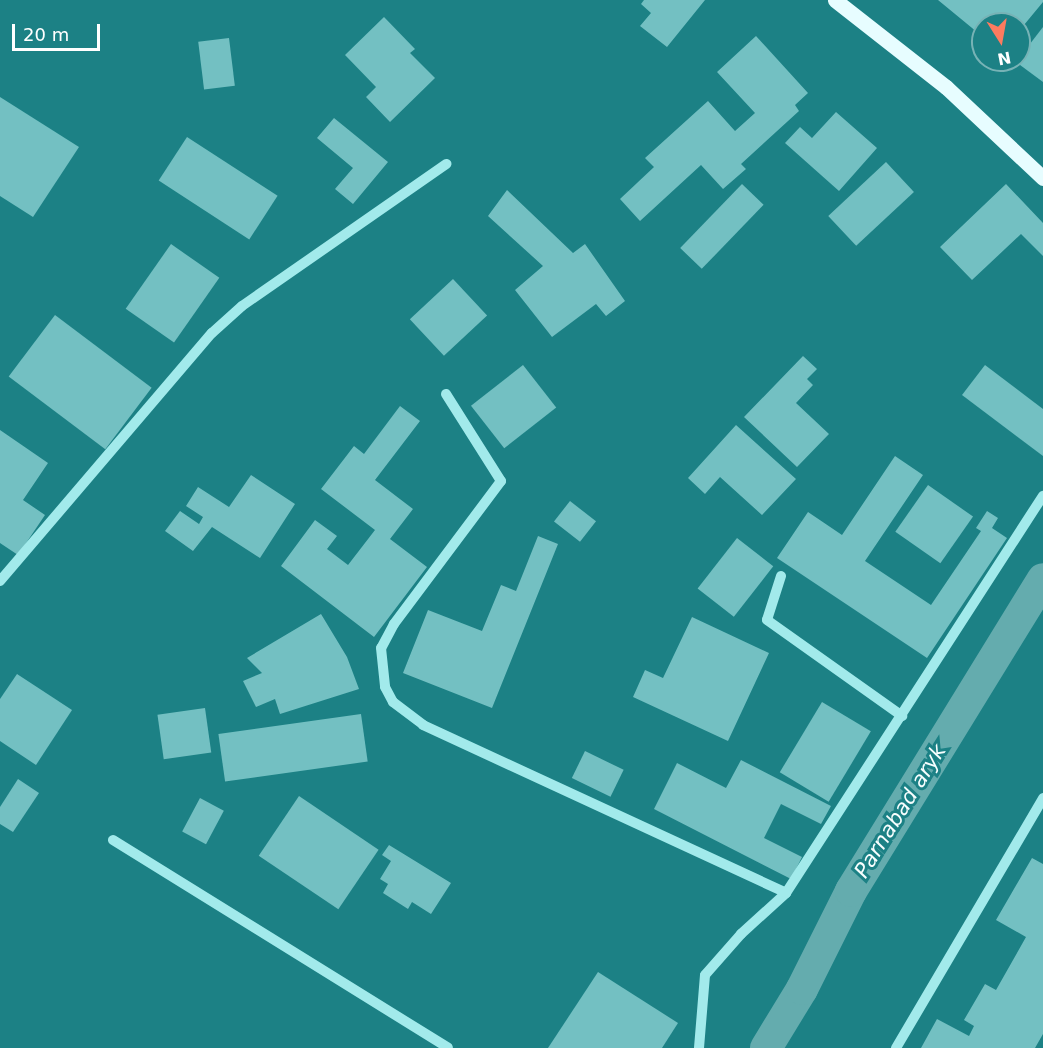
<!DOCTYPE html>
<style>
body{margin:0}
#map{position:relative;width:1043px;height:1048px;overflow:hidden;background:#1c8185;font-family:"DejaVu Sans",sans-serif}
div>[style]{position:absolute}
.canal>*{height:32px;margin:-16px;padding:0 16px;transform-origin:16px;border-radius:16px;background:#64acae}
.building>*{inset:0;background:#73c0c2;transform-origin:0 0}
.minor>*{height:10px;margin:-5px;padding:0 5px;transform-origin:5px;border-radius:5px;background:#a2eaeb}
.major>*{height:15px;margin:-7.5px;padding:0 7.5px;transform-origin:7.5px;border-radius:7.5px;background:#e7fdff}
span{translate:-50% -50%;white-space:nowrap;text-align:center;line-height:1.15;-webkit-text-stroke:6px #1c8185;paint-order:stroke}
.water-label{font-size:21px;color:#f7fefe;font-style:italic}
.north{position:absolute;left:971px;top:12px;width:60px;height:60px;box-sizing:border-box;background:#1c8185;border:2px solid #77b3b6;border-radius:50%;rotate:169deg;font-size:16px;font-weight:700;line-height:24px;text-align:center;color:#fff}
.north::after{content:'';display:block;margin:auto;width:21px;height:27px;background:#fc7b5f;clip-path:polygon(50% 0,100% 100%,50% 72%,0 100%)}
.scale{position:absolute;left:12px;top:24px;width:88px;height:27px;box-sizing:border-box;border:3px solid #fff;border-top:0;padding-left:8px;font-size:18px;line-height:21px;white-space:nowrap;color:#fff;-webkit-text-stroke:4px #1c8185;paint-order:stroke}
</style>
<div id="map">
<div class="canal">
<div style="left:766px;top:1048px;width:69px;rotate:-58.6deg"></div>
<div style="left:802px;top:989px;width:110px;rotate:-63.4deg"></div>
<div style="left:851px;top:891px;width:366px;rotate:-58.4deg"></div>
</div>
<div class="building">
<div style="clip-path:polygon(644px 0,705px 0,667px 47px,640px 26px,651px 13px,641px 4px)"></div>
<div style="clip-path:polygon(938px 0,1043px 0,1043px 2px,1019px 31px,1019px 24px,983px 24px,983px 37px)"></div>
<div style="clip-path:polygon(384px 17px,415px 49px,410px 53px,435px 78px,390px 122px,366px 97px,376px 87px,345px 55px)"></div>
<div style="clip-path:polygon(1043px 27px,1043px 82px,1016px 62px)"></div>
<div style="clip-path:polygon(756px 36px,808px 93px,795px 105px,799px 111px,741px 164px,746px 169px,723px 189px,701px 165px,640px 221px,620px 199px,654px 167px,645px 158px,708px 101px,735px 131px,755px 113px,717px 72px)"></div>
<div style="left:229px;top:38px;width:48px;height:31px;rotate:83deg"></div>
<div style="clip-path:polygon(0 97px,79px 147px,33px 217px,0 196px)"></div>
<div style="clip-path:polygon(836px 112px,877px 148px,839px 191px,785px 143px,800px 127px,812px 138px)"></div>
<div style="clip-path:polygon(334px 118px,388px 162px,353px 204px,335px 189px,353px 168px,317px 138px)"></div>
<div style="left:187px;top:137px;width:108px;height:52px;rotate:33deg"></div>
<div style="left:886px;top:162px;width:41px;height:79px;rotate:47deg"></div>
<div style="left:742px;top:184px;width:30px;height:89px;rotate:44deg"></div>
<div style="clip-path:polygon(1006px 184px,1043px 223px,1043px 256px,1021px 234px,972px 280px,940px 247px)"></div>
<div style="clip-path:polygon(507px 190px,573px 253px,585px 244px,625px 301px,606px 316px,596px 304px,552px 337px,515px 290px,543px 266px,488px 216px)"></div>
<div style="left:171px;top:244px;width:59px;height:79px;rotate:35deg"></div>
<div style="left:453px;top:279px;width:50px;height:59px;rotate:47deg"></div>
<div style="left:55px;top:315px;width:121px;height:77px;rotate:37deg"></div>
<div style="clip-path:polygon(803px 356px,817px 369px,807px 379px,813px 385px,796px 403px,829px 434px,797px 467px,744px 417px)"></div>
<div style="left:523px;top:365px;width:54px;height:66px;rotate:52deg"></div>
<div style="clip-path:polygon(985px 365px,1043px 409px,1043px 456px,962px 395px)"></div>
<div style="clip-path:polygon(400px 406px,420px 421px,375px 480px,413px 509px,390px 539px,427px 567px,374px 637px,281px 566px,315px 520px,337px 536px,327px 549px,348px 565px,375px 530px,321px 489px,354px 446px,364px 454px)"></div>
<div style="clip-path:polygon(736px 425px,796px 479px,762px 515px,720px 477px,705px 494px,688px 478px)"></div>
<div style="clip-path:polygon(0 430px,48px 463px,23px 500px,45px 515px,18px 555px,0 543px)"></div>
<div style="clip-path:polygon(895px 456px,923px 475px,865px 561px,931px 605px,981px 531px,976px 528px,987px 511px,998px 518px,992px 528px,1007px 538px,927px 658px,777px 558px,808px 512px,842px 535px)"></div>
<div style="clip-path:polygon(251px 475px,295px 504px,260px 558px,212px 527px,193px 551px,165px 531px,180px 511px,199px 524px,203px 517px,186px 506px,198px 487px,229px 507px)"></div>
<div style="left:928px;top:485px;width:55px;height:57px;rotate:35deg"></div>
<div style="left:570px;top:501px;width:33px;height:26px;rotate:38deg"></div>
<div style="clip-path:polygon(538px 536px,558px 544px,492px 708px,403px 673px,428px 610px,482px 631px,501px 585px,516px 591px)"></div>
<div style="left:737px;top:538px;width:46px;height:64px;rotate:38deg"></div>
<div style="clip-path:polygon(321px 614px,347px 657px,359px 689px,280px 714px,275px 699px,256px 707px,243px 681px,262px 673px,247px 658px)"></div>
<div style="clip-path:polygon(692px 617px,769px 653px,728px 741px,633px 697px,645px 670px,663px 678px)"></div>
<div style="clip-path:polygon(17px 674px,72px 710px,36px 765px,0 741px,0 699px)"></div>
<div style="left:822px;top:702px;width:57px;height:82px;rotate:31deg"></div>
<div style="left:205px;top:708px;width:45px;height:48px;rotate:82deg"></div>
<div style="left:361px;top:714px;width:48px;height:144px;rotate:82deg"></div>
<div style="left:585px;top:751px;width:43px;height:30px;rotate:26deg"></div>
<div style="clip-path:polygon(741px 760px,831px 806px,821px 824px,781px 804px,764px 838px,802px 857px,791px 879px,654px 809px,677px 763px,726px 788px)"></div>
<div style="clip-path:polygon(18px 779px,39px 793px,13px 832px,0 824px,0 807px)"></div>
<div style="left:299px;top:796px;width:96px;height:72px;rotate:34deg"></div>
<div style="left:200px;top:798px;width:27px;height:38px;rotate:28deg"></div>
<div style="clip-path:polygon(389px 845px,451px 883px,431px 914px,412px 902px,408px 909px,383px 893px,388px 884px,380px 879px,391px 861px,382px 855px)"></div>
<div style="clip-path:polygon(1032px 858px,1043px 864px,1043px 1034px,1035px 1048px,921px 1048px,937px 1019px,969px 1036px,974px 1026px,964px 1020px,985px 984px,996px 990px,1026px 937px,996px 920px)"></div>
<div style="clip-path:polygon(598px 972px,678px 1023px,662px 1048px,548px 1048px)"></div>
</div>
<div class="minor">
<div style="left:446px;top:394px;width:103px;rotate:57.7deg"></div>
<div style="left:501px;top:481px;width:179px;rotate:126.8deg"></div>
<div style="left:394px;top:624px;width:27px;rotate:118deg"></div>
<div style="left:381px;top:648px;width:39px;rotate:84deg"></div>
<div style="left:385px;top:687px;width:17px;rotate:62deg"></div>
<div style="left:393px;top:702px;width:38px;rotate:37deg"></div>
<div style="left:423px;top:725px;width:400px;rotate:24.8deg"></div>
<div style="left:781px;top:576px;width:46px;rotate:107.7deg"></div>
<div style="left:767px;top:620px;width:166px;rotate:35.4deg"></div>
<div style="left:0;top:581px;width:326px;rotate:-49.5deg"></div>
<div style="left:212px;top:333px;width:40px;rotate:-42deg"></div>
<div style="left:242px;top:306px;width:249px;rotate:-34.8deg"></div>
<div style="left:113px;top:840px;width:394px;rotate:31.8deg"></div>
<div style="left:699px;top:1048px;width:73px;rotate:-85.3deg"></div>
<div style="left:705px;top:975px;width:55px;rotate:-48.7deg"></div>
<div style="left:741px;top:934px;width:61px;rotate:-42.3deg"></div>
<div style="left:786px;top:893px;width:473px;rotate:-57.1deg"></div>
<div style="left:896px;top:1048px;width:290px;rotate:-59.5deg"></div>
</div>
<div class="major">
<div style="left:835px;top:0;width:141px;rotate:38.1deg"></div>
<div style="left:946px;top:87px;width:133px;rotate:43.2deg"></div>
</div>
<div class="water-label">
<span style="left:900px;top:811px;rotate:-58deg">Parnabad aryk</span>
</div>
<div class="north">N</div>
<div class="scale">20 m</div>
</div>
